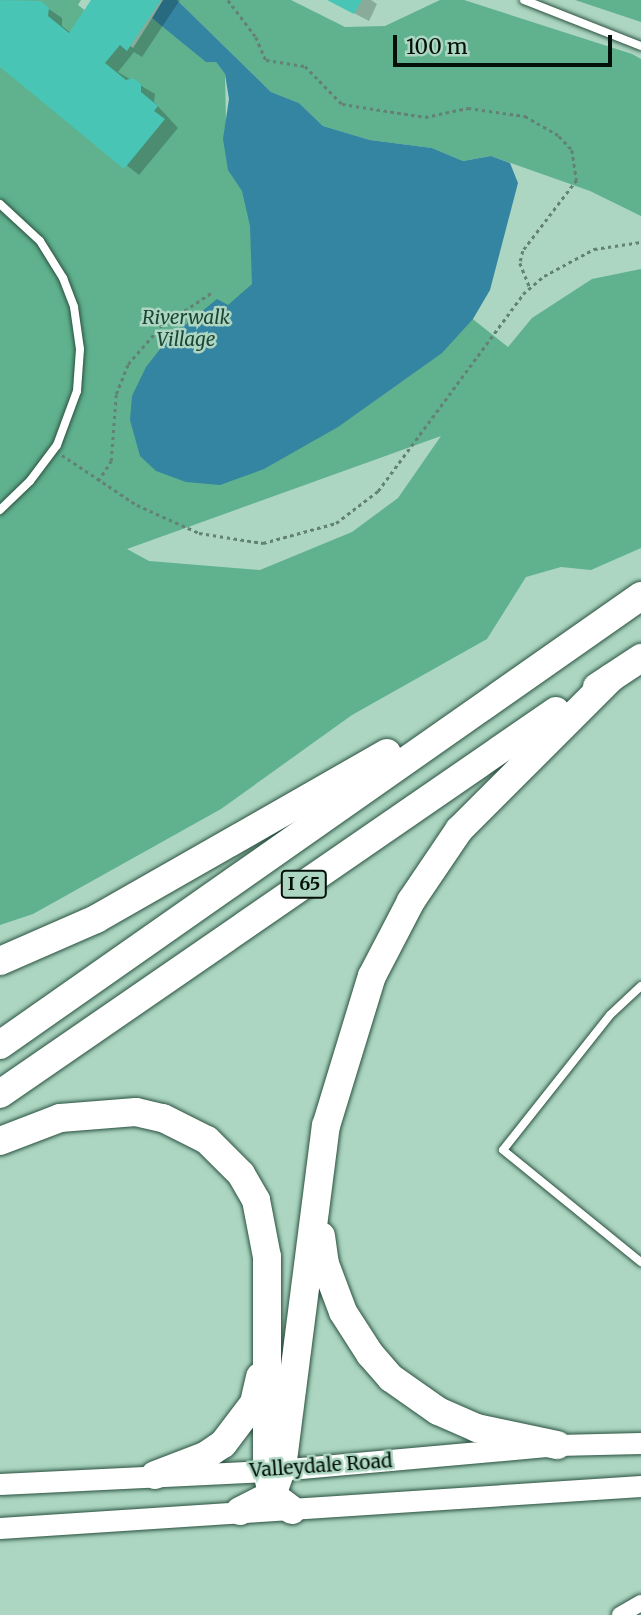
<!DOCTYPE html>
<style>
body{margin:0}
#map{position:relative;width:641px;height:1615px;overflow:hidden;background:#acd6c1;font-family:Merriweather,serif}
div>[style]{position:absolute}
.green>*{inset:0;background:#60b18e}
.water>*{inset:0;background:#3385a1}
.shadow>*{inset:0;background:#0003}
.building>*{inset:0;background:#49c5b6}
.path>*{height:2.5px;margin-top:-1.25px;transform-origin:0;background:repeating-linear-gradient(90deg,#638272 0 3.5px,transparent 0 7px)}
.roads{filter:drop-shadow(0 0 2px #2a5140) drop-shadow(0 0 2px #2a5140)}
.lane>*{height:8px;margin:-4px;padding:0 4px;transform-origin:4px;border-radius:4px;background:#fff}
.street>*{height:16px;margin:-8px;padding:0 8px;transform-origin:8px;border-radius:8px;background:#fff}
.secondary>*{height:21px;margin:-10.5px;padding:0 10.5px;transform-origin:10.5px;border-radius:10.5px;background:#fff}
.highway>*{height:28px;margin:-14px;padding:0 14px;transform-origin:14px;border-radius:14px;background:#fff}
span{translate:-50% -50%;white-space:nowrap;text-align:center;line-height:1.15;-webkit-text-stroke:5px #acd6c1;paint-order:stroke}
.shield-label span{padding:2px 5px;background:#acd6c1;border:2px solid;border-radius:5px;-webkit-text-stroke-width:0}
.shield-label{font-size:18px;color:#021009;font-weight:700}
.park-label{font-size:19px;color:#1b4534;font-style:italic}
.street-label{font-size:19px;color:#021009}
.scale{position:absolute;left:393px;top:35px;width:219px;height:32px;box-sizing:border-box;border:4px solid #021009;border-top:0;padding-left:9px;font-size:21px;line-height:24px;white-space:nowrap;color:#021009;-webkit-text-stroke:5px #acd6c1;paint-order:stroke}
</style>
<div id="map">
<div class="green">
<div style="clip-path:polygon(evenodd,0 0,81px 0,78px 5px,133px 48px,152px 18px,216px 62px,225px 74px,226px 123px,508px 347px,532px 318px,592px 279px,641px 269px,641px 548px,591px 570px,561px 567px,526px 577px,487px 639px,352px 715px,221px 809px,33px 914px,0 925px,0 0,441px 436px,398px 498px,352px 532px,260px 570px,149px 561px,127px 549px,441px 436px)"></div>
<div style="clip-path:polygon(177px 0,291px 0,345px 27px,385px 26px,440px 0,464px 0,632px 54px,641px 59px,641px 216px,590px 191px,491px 156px,463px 161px,432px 148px,370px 140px,323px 126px,299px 103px,271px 92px)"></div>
<div style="clip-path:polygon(575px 0,641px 0,641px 22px)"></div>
</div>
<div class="water">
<div style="clip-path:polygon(163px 0,177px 0,271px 92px,299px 103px,323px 126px,370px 140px,432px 148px,463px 161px,491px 156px,510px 163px,518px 183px,490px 290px,473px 319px,442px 353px,338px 427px,264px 469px,220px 485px,186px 482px,156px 471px,140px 456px,130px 420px,132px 396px,146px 367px,168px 339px,217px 299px,228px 305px,252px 284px,250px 226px,242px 191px,228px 170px,223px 139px,229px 99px,225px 74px,216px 62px,206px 62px,152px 18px)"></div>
</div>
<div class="shadow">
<div style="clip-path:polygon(0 0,40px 3px,62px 18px,62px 26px,71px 33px,93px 0,180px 0,142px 57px,134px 52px,118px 72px,155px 94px,154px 102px,178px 128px,139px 175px,0 65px)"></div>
<div style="clip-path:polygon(329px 0,371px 0,377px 4px,369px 21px)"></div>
</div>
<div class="building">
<div style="clip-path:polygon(0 0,41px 1px,49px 8px,48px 16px,69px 33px,91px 0,161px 0,127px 51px,120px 45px,105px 63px,126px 80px,133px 78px,141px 84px,141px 92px,158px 106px,154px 111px,165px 119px,124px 169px,0 67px)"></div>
<div style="clip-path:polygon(327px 0,362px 0,354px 14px)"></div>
</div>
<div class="path">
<div style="left:228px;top:0;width:46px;rotate:52.9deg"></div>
<div style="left:256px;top:37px;width:25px;rotate:67deg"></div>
<div style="left:266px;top:60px;width:39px;rotate:9deg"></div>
<div style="left:305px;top:66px;width:53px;rotate:45.8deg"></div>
<div style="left:342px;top:104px;width:84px;rotate:8.9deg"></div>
<div style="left:425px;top:117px;width:44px;rotate:-11.8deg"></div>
<div style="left:468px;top:108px;width:58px;rotate:8deg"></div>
<div style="left:525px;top:116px;width:39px;rotate:30deg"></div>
<div style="left:559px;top:136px;width:19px;rotate:47deg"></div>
<div style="left:572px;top:150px;width:30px;rotate:81deg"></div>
<div style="left:577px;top:180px;width:89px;rotate:127.3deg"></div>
<div style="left:523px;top:251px;width:12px;rotate:104deg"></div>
<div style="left:520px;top:263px;width:27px;rotate:68deg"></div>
<div style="left:62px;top:455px;width:90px;rotate:33.7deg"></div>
<div style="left:137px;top:505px;width:68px;rotate:24.3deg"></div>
<div style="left:199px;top:533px;width:65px;rotate:8.9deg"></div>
<div style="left:263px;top:543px;width:76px;rotate:-15.3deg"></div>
<div style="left:336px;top:523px;width:53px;rotate:-37.3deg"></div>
<div style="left:378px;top:491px;width:245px;rotate:-53.6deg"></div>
<div style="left:523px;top:294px;width:28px;rotate:-41deg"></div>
<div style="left:544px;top:276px;width:57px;rotate:-28.4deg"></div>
<div style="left:594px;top:249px;width:48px;rotate:-8.5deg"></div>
<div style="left:98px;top:481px;width:24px;rotate:-57deg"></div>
<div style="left:111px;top:461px;width:67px;rotate:-85.7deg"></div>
<div style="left:116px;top:394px;width:32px;rotate:-68deg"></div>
<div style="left:128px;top:364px;width:50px;rotate:-49deg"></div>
<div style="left:161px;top:326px;width:60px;rotate:-33.4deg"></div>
</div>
<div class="roads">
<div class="lane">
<div style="left:524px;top:0;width:126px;rotate:21.5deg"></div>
<div style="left:0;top:204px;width:54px;rotate:42.8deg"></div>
<div style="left:40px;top:241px;width:44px;rotate:58.1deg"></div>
<div style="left:63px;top:278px;width:31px;rotate:69deg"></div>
<div style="left:74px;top:307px;width:42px;rotate:81.9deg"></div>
<div style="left:80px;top:349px;width:42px;rotate:94.1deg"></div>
<div style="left:77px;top:391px;width:58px;rotate:110.3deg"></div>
<div style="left:57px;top:445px;width:45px;rotate:126.9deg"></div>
<div style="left:30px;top:481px;width:42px;rotate:136deg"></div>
<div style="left:641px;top:986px;width:42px;rotate:136.9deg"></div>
<div style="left:610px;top:1015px;width:172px;rotate:128.4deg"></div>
<div style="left:503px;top:1150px;width:178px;rotate:39.1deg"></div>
</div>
<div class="street">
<div style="left:620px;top:1615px;width:24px;rotate:-30deg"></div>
</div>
<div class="secondary">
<div style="left:0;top:1484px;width:267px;rotate:-2.8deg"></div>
<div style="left:267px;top:1471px;width:291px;rotate:-5.1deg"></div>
<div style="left:557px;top:1445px;width:84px;rotate:-1.4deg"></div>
<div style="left:0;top:1528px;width:642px;rotate:-3.75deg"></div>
</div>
<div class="highway">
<div style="left:597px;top:687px;width:53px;rotate:-33.4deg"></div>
<div style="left:0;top:961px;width:105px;rotate:-23.6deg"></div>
<div style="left:96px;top:919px;width:335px;rotate:-29.7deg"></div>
<div style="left:0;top:1045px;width:783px;rotate:-35.01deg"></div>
<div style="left:0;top:1094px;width:675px;rotate:-34.56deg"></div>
<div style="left:0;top:1141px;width:64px;rotate:-21deg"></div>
<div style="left:60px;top:1118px;width:76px;rotate:-4.5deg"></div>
<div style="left:136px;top:1112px;width:28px;rotate:13deg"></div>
<div style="left:163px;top:1118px;width:49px;rotate:26.6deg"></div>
<div style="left:207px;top:1140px;width:48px;rotate:45deg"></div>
<div style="left:241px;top:1174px;width:30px;rotate:60deg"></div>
<div style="left:256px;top:1200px;width:58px;rotate:79.1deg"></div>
<div style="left:267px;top:1257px;width:214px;rotate:90deg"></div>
<div style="left:267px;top:1471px;width:25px;rotate:78deg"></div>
<div style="left:272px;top:1495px;width:25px;rotate:37deg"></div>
<div style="left:321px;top:1236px;width:28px;rotate:82deg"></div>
<div style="left:325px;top:1264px;width:51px;rotate:69.4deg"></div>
<div style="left:343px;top:1312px;width:50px;rotate:57.3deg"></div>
<div style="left:370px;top:1354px;width:32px;rotate:49deg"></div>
<div style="left:391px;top:1378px;width:57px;rotate:35.1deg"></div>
<div style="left:438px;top:1411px;width:43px;rotate:23.6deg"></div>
<div style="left:477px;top:1428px;width:82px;rotate:12deg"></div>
<div style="left:155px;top:1475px;width:53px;rotate:-20.8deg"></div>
<div style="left:205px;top:1456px;width:22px;rotate:-34deg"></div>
<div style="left:223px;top:1444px;width:51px;rotate:-52.9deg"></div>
<div style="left:254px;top:1403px;width:27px;rotate:-77deg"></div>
<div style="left:240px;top:1511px;width:36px;rotate:-27deg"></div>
<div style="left:272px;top:1495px;width:29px;rotate:-70deg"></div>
<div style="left:282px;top:1468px;width:345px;rotate:-82.7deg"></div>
<div style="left:326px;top:1126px;width:157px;rotate:-73deg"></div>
<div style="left:372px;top:976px;width:85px;rotate:-62.5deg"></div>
<div style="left:411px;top:901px;width:86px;rotate:-55.9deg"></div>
<div style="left:459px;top:830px;width:215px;rotate:-45deg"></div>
</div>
</div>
<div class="shield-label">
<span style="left:304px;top:884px">I 65</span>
</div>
<div class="park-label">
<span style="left:186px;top:329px">Riverwalk<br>Village</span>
</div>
<div class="street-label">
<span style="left:321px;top:1466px;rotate:-4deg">Valleydale Road</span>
</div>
<div class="scale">100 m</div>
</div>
